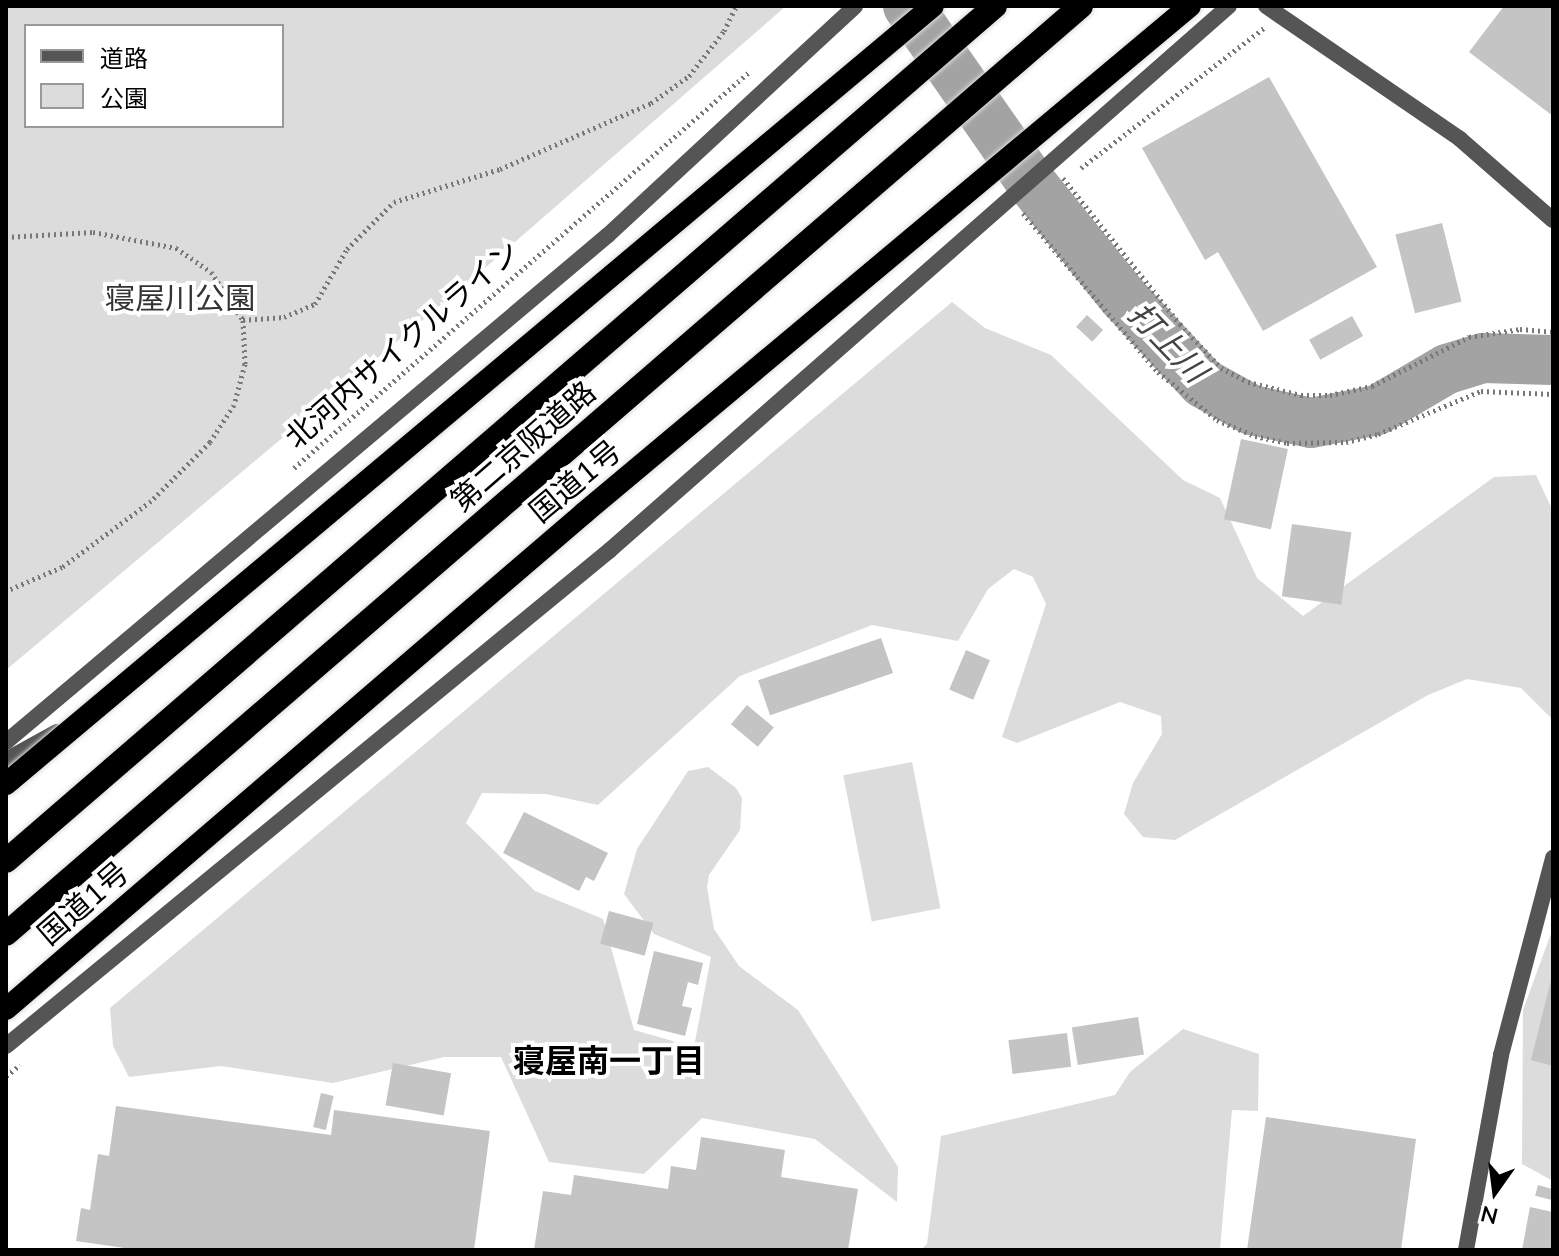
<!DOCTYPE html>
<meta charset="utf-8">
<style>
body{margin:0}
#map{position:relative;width:1559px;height:1256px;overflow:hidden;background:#fff;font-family:Mulish,"Noto Sans JP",sans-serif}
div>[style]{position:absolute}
.green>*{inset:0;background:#dcdcdc;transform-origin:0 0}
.river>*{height:50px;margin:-25px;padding:0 25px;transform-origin:25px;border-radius:25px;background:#a3a3a3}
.building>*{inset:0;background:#c4c4c4;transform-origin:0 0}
.path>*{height:5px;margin-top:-2.5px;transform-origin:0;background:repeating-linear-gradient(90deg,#777 0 2px,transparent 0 6px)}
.minor>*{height:16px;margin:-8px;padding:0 8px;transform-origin:8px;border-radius:8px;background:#555}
.tertiary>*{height:16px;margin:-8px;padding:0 8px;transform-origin:8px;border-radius:8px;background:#555}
.bridges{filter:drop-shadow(0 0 2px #dbdbdb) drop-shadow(0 0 2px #dbdbdb)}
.trunk-bridge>*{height:22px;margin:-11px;padding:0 11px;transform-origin:11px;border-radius:11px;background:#000}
.motorway-bridge>*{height:24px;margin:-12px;padding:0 12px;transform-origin:12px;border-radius:12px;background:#000}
span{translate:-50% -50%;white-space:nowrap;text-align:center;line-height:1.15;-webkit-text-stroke:8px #fff;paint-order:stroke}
.park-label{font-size:30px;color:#333}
.street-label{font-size:30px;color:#000}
.water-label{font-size:32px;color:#444;font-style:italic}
.neighbourhood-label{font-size:32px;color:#000;font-weight:700}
.frame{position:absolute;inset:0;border:8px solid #000;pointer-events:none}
.legend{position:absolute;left:24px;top:24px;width:260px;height:104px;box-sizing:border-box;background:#fff;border:2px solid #999;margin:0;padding:10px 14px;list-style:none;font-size:24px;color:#000}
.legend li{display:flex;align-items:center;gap:16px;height:40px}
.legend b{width:40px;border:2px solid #999}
.north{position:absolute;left:1455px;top:1152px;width:80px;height:80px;-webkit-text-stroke:6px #fff;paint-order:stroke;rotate:194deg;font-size:22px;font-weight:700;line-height:32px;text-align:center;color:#000}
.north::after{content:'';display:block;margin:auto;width:28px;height:36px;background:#000;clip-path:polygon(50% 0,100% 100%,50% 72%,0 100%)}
</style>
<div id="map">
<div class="green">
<div style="clip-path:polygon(evenodd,6px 6px,786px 6px,493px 261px,6px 670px,6px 6px,26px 26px,282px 26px,282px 126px,26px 126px,26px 26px)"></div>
<div style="clip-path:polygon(952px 302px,985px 328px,1051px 355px,1183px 480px,1220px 498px,1257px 578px,1303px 616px,1494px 477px,1536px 475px,1553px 511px,1553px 720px,1521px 688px,1467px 679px,1428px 695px,1175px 840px,1143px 837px,1124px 814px,1133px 783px,1162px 734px,1161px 716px,1120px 702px,1017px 743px,1002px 737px,1046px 604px,1033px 577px,1014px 569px,988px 589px,958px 641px,872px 625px,740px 676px,598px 805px,546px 794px,482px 793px,466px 823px,535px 891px,603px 919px,634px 1030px,694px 1047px,711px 957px,654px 934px,624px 894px,637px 849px,688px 771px,708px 767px,736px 788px,742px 798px,740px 830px,709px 875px,707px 887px,714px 929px,739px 966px,798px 1010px,898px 1167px,897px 1202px,815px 1139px,702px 1118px,644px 1174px,549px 1162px,501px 1057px,444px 1057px,333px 1083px,221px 1066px,129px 1077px,113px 1046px,110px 1008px)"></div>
<div style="left:912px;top:762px;width:149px;height:70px;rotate:79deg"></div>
<div style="clip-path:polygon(1553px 928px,1553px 1181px,1522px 1164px,1523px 1010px)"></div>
<div style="clip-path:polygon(1183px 1029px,1259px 1054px,1258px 1111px,1232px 1110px,1220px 1250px,921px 1250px,927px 1244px,941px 1136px,1115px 1095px,1130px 1072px)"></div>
</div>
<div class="river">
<div style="left:908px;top:6px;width:218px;rotate:55.1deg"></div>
<div style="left:1033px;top:185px;width:145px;rotate:51.2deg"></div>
<div style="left:1124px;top:298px;width:116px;rotate:47.1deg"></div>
<div style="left:1203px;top:383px;width:56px;rotate:28.9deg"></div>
<div style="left:1252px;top:410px;width:60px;rotate:12.4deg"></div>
<div style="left:1311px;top:423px;width:67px;rotate:-11.1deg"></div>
<div style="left:1377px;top:410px;width:81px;rotate:-30.4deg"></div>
<div style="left:1447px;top:369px;width:38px;rotate:-17deg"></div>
<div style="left:1483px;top:358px;width:70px;rotate:1.6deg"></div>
</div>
<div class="building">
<div style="clip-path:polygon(1504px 6px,1553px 6px,1553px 116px,1469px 52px)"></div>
<div style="clip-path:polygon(1269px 77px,1377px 267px,1263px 331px,1218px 252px,1205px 260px,1142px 148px)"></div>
<div style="left:1442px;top:223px;width:81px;height:48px;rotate:76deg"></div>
<div style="left:1087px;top:315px;width:22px;height:16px;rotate:43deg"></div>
<div style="left:1352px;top:316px;width:23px;height:49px;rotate:61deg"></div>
<div style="left:1241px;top:439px;width:48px;height:82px;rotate:12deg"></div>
<div style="left:1292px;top:524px;width:60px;height:73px;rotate:8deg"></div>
<div style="left:881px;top:638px;width:37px;height:130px;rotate:71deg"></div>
<div style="left:966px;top:650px;width:26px;height:43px;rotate:23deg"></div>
<div style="left:747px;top:705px;width:35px;height:25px;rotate:40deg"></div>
<div style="clip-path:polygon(524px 812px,608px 853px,594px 881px,586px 877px,579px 891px,503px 853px)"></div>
<div style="left:609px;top:911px;width:46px;height:34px;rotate:15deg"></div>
<div style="clip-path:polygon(654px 951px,703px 963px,698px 985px,688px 982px,682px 1006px,692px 1008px,685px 1036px,637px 1024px)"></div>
<div style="clip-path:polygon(1552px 976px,1553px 976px,1553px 1066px,1531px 1060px)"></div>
<div style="left:1138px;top:1017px;width:38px;height:67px;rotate:81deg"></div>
<div style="left:1067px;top:1033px;width:34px;height:59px;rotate:83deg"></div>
<div style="left:393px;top:1063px;width:59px;height:43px;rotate:10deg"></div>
<div style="left:321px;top:1093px;width:13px;height:35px;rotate:13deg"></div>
<div style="clip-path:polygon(116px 1106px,331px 1135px,334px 1110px,490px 1131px,474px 1250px,138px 1250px,76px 1241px,81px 1208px,90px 1210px,98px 1154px,109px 1156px)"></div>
<div style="clip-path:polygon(1266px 1117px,1416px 1139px,1401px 1250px,1247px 1250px)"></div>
<div style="clip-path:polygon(701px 1137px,785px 1150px,781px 1177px,858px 1189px,848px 1250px,534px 1250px,543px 1191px,571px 1195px,574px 1175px,668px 1189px,671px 1166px,696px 1170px)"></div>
<div style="left:1538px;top:1185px;width:16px;height:11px;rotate:15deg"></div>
<div style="clip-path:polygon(1530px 1207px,1553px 1212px,1553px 1250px,1522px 1250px)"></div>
</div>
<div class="path">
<div style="left:1081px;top:168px;width:230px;rotate:-37.4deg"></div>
<div style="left:1063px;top:178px;width:187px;rotate:51.3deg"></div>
<div style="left:1180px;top:324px;width:60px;rotate:47deg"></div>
<div style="left:1221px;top:368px;width:30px;rotate:27deg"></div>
<div style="left:1248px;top:382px;width:55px;rotate:13.8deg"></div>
<div style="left:1301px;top:395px;width:29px"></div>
<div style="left:1330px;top:395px;width:43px;rotate:-12.1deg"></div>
<div style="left:1372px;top:386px;width:109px;rotate:-26.8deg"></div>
<div style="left:1469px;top:337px;width:52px;rotate:-8.9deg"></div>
<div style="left:1520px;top:329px;width:33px;rotate:5deg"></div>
<div style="left:1023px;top:213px;width:209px;rotate:49.7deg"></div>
<div style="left:1158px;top:372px;width:76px;rotate:39.1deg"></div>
<div style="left:1217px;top:420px;width:41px;rotate:22.8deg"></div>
<div style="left:1255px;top:436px;width:33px;rotate:12deg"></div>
<div style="left:1287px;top:443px;width:59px;rotate:-1deg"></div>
<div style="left:1346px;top:442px;width:33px;rotate:-14deg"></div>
<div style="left:1378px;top:434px;width:112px;rotate:-22.7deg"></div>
<div style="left:1481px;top:391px;width:72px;rotate:2.4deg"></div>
<div style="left:6px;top:237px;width:87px;rotate:-3.3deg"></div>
<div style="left:93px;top:232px;width:85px;rotate:10.9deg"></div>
<div style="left:176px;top:248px;width:42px;rotate:34.4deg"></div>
<div style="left:211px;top:272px;width:58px;rotate:56.3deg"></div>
<div style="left:243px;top:320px;width:44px;rotate:87.4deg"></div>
<div style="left:245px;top:364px;width:42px;rotate:105deg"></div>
<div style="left:234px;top:405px;width:44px;rotate:123deg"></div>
<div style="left:210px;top:442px;width:83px;rotate:135deg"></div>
<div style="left:151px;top:501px;width:111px;rotate:143.4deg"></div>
<div style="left:62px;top:567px;width:61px;rotate:156.8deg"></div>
<div style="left:243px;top:320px;width:41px;rotate:-4.2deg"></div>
<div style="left:284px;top:317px;width:34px;rotate:-23deg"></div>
<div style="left:315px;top:304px;width:64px;rotate:-59.8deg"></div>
<div style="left:347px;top:249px;width:66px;rotate:-45deg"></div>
<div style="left:394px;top:202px;width:111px;rotate:-17.3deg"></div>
<div style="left:500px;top:169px;width:165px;rotate:-23.6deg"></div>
<div style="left:651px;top:103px;width:47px;rotate:-35.4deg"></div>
<div style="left:689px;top:76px;width:57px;rotate:-52.1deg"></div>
<div style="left:724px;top:31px;width:28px;rotate:-64deg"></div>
<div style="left:294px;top:468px;width:602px;rotate:-41.02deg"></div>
<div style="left:6px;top:1076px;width:18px;rotate:-38deg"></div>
</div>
<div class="minor">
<div style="left:6px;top:742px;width:786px;rotate:-40.1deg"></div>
<div style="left:607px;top:236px;width:338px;rotate:-42.8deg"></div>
<div style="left:6px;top:760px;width:58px;rotate:-28.8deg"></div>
<div style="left:6px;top:1046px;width:782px;rotate:-39.39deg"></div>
<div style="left:610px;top:550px;width:824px;rotate:-41.31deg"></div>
</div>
<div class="tertiary">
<div style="left:1266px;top:6px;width:235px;rotate:34.4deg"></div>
<div style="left:1460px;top:139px;width:123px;rotate:41.1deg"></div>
<div style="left:1466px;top:1250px;width:198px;rotate:-79.8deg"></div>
<div style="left:1501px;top:1055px;width:204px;rotate:-75.2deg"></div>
</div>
<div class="bridges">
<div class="trunk-bridge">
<div style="left:6px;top:784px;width:1210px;rotate:-40.01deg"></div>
<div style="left:6px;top:1009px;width:762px;rotate:-40.63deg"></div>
<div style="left:584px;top:513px;width:790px;rotate:-39.92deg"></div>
</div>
<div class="motorway-bridge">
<div style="left:6px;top:861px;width:1307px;rotate:-40.84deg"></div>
<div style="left:6px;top:934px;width:1420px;rotate:-40.8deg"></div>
</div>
</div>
<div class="park-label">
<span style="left:180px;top:298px">寝屋川公園</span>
</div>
<div class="street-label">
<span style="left:402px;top:344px;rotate:-41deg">北河内サイクルライン</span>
<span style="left:523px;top:446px;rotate:-41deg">第二京阪道路</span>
<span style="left:575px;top:481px;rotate:-40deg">国道1号</span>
<span style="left:83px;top:903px;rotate:-41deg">国道1号</span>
</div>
<div class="water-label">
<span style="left:1168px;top:342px;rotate:46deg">打上川</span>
</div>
<div class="neighbourhood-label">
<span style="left:609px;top:1060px">寝屋南一丁目</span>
</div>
<div class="frame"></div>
<ul class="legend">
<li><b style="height:10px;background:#555"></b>道路</li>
<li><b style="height:22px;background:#dcdcdc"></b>公園</li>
</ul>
<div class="north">N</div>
</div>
